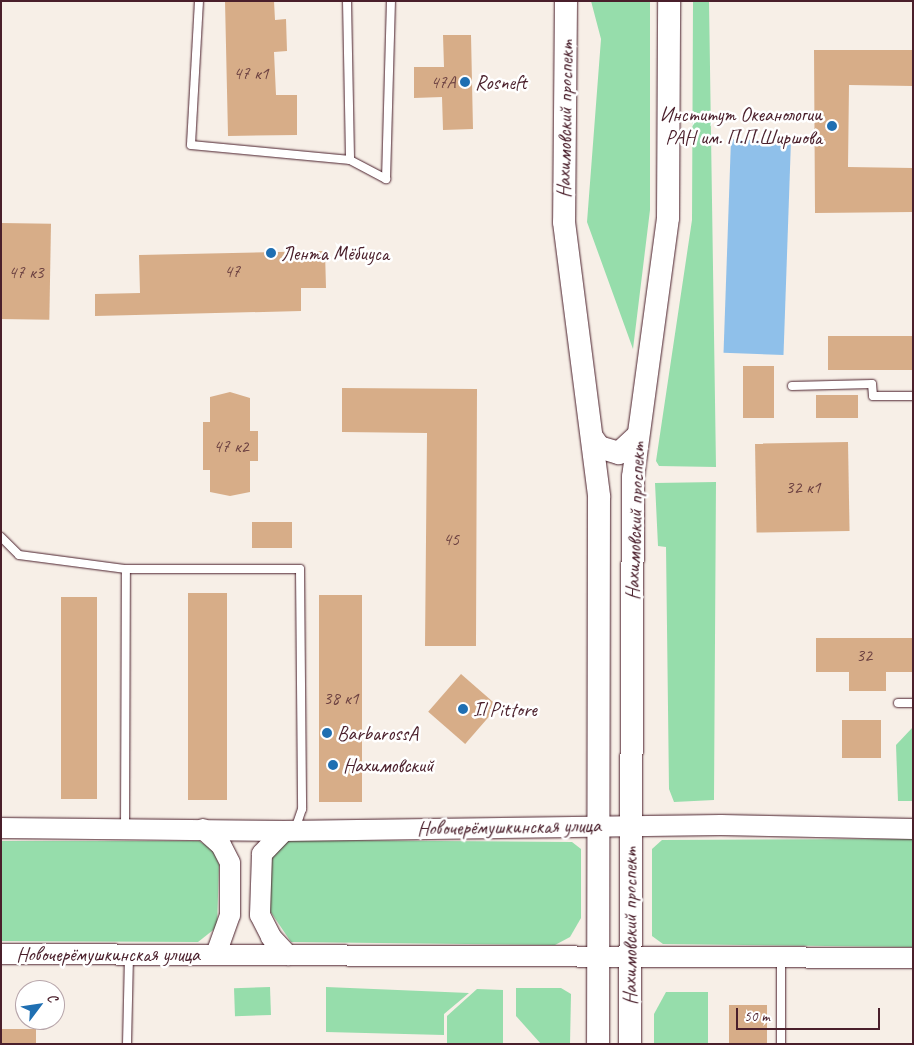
<!DOCTYPE html>
<meta charset="utf-8">
<style>
body{margin:0}
#map{position:relative;width:914px;height:1045px;overflow:hidden;background:#f7efe7;font-family:Caveat,sans-serif}
div>[style]{position:absolute}
.green>*{inset:0;background:#96ddab;transform-origin:0 0}
.water>*{inset:0;background:#8fc0ea;transform-origin:0 0}
.building>*{inset:0;background:#d7ad88;transform-origin:0 0}
.roads{filter:drop-shadow(0 0 1px #4a1f2b) drop-shadow(0 0 1px #4a1f2b)}
.service>*{height:8px;margin:-4px;padding:0 4px;transform-origin:4px;border-radius:4px;background:#fff}
.tertiary>*{height:20px;margin:-10px;padding:0 10px;transform-origin:10px;border-radius:10px;background:#fff}
.secondary>*{height:22px;margin:-11px;padding:0 11px;transform-origin:11px;border-radius:11px;background:#fff}
.dots>*{width:14px;height:14px;translate:-50% -50%;box-sizing:border-box;border:2px solid #fff;border-radius:50%}
span{translate:-50% -50%;white-space:nowrap;text-align:center;line-height:1.15;-webkit-text-stroke:5px #fff;paint-order:stroke}
.number-label{font-size:18px;color:#6d4242}
.number-label span{-webkit-text-stroke-width:0}
.poi-label{font-size:20px;color:#4a1f2b}
.left{translate:0 -50%;text-align:left}
.right{translate:-100% -50%;text-align:right}
.street-label{font-size:20px;color:#4a1f2b}
.frame{position:absolute;inset:0;border:2px solid #4a1f2b;pointer-events:none}
.north{position:absolute;left:15px;top:980px;width:50px;height:50px;box-sizing:border-box;background:#fff;border:1px solid #b7a5aa;border-radius:50%;rotate:59deg;font-size:14px;font-weight:700;line-height:20px;text-align:center;color:#4a1f2b}
.north::after{content:'';display:block;margin:auto;width:18px;height:22px;background:#1f6fb2;clip-path:polygon(50% 0,100% 100%,50% 72%,0 100%)}
.scale{position:absolute;left:736px;top:1008px;width:144px;height:22px;box-sizing:border-box;border:2px solid #4a1f2b;border-top:0;padding-left:6px;font-size:15px;line-height:18px;white-space:nowrap;color:#4a1f2b;-webkit-text-stroke:4px #fff;paint-order:stroke}
</style>
<div id="map">
<div class="green">
<div style="clip-path:polygon(591px 1px,650px 1px,650px 210px,633px 349px,587px 222px,601px 39px)"></div>
<div style="clip-path:polygon(693px 1px,709px 1px,716px 467px,659px 466px,656px 461px,692px 220px)"></div>
<div style="clip-path:polygon(716px 482px,714px 800px,674px 802px,669px 789px,666px 547px,658px 546px,655px 483px)"></div>
<div style="clip-path:polygon(913px 727px,913px 801px,898px 801px,896px 745px)"></div>
<div style="clip-path:polygon(913px 839px,913px 947px,663px 944px,652px 936px,652px 849px,662px 840px)"></div>
<div style="clip-path:polygon(295px 840px,572px 842px,581px 849px,581px 918px,570px 937px,555px 945px,291px 942px,268px 908px,272px 856px,286px 842px)"></div>
<div style="clip-path:polygon(1px 841px,199px 841px,212px 849px,219px 864px,217px 927px,198px 942px,1px 941px)"></div>
<div style="left:270px;top:987px;width:28px;height:36px;rotate:88deg"></div>
<div style="clip-path:polygon(326px 987px,469px 993px,444px 1014px,444px 1035px,326px 1032px)"></div>
<div style="clip-path:polygon(516px 988px,561px 988px,571px 994px,570px 1044px,541px 1044px,516px 1016px)"></div>
<div style="clip-path:polygon(477px 989px,503px 990px,503px 1044px,447px 1044px,447px 1016px)"></div>
<div style="clip-path:polygon(666px 992px,708px 992px,708px 1044px,654px 1044px,654px 1014px)"></div>
</div>
<div class="water">
<div style="left:731px;top:139px;width:60px;height:214px;rotate:2deg"></div>
</div>
<div class="building">
<div style="clip-path:polygon(225px 1px,274px 1px,275px 20px,286px 19px,287px 51px,274px 52px,276px 95px,297px 95px,297px 135px,228px 136px)"></div>
<div style="clip-path:polygon(443px 35px,471px 35px,473px 129px,443px 130px,442px 97px,414px 98px,414px 67px,444px 67px)"></div>
<div style="clip-path:polygon(814px 50px,913px 50px,913px 86px,849px 85px,848px 167px,913px 168px,913px 212px,815px 213px)"></div>
<div style="left:1px;top:223px;width:50px;height:96px;rotate:1deg"></div>
<div style="clip-path:polygon(325px 251px,326px 288px,301px 288px,301px 311px,95px 316px,95px 294px,140px 293px,139px 255px)"></div>
<div style="left:913px;top:336px;width:34px;height:85px;rotate:90deg"></div>
<div style="left:743px;top:366px;width:31px;height:52px"></div>
<div style="clip-path:polygon(342px 388px,477px 389px,476px 646px,425px 646px,427px 433px,342px 432px)"></div>
<div style="clip-path:polygon(230px 392px,250px 398px,250px 431px,258px 431px,258px 461px,250px 461px,250px 492px,230px 496px,210px 492px,210px 470px,203px 470px,203px 422px,210px 422px,210px 397px)"></div>
<div style="left:858px;top:395px;width:23px;height:42px;rotate:90deg"></div>
<div style="left:848px;top:442px;width:89px;height:93px;rotate:89deg"></div>
<div style="left:252px;top:522px;width:40px;height:26px"></div>
<div style="left:188px;top:593px;width:39px;height:207px"></div>
<div style="left:319px;top:595px;width:43px;height:207px"></div>
<div style="left:61px;top:597px;width:36px;height:202px"></div>
<div style="clip-path:polygon(816px 638px,913px 638px,913px 672px,886px 672px,886px 691px,849px 691px,849px 672px,816px 672px)"></div>
<div style="left:461px;top:674px;width:49px;height:50px;rotate:41deg"></div>
<div style="left:842px;top:720px;width:39px;height:38px"></div>
<div style="left:729px;top:1005px;width:38px;height:39px"></div>
<div style="left:1px;top:1029px;width:35px;height:15px"></div>
</div>
<div class="roads">
<div class="service">
<div style="left:199px;top:1px;width:144px;rotate:93.2deg"></div>
<div style="left:191px;top:145px;width:160px;rotate:5.4deg"></div>
<div style="left:350px;top:160px;width:41px;rotate:27.8deg"></div>
<div style="left:347px;top:1px;width:159px;rotate:88.9deg"></div>
<div style="left:386px;top:179px;width:178px;rotate:-88.4deg"></div>
<div style="left:792px;top:386px;width:80px;rotate:-1.4deg"></div>
<div style="left:872px;top:384px;width:12px;rotate:85deg"></div>
<div style="left:873px;top:396px;width:40px"></div>
<div style="left:1px;top:537px;width:25px;rotate:45deg"></div>
<div style="left:19px;top:555px;width:108px;rotate:7.5deg"></div>
<div style="left:898px;top:703px;width:15px"></div>
<div style="left:125px;top:829px;width:260px;rotate:-89.8deg"></div>
<div style="left:126px;top:569px;width:174px"></div>
<div style="left:300px;top:569px;width:240px;rotate:89.5deg"></div>
<div style="left:302px;top:809px;width:21px;rotate:109deg"></div>
<div style="left:781px;top:959px;width:85px;rotate:90deg"></div>
<div style="left:127px;top:1044px;width:88px;rotate:-88.7deg"></div>
</div>
<div class="tertiary">
<div style="left:1px;top:828px;width:283px;rotate:0.6deg"></div>
<div style="left:284px;top:831px;width:437px;rotate:-0.8deg"></div>
<div style="left:721px;top:825px;width:192px;rotate:1.2deg"></div>
<div style="left:203px;top:829px;width:24px;rotate:42deg"></div>
<div style="left:221px;top:845px;width:20px;rotate:63deg"></div>
<div style="left:230px;top:863px;width:52px;rotate:90deg"></div>
<div style="left:230px;top:915px;width:41px;rotate:109.7deg"></div>
<div style="left:284px;top:831px;width:32px;rotate:134deg"></div>
<div style="left:262px;top:854px;width:61px;rotate:91.9deg"></div>
<div style="left:260px;top:915px;width:25px;rotate:63deg"></div>
<div style="left:271px;top:937px;width:25px;rotate:47deg"></div>
<div style="left:1px;top:954px;width:912px;rotate:0.25deg"></div>
</div>
<div class="secondary">
<div style="left:566px;top:1px;width:221px;rotate:90.5deg"></div>
<div style="left:564px;top:222px;width:277px;rotate:82.7deg"></div>
<div style="left:599px;top:497px;width:547px;rotate:90.1deg"></div>
<div style="left:592px;top:437px;width:12px;rotate:55deg"></div>
<div style="left:599px;top:447px;width:21px;rotate:17deg"></div>
<div style="left:619px;top:453px;width:25px;rotate:-43deg"></div>
<div style="left:630px;top:1044px;width:567px;rotate:-89.7deg"></div>
<div style="left:633px;top:477px;width:261px;rotate:-82.3deg"></div>
<div style="left:668px;top:218px;width:217px;rotate:-89.7deg"></div>
</div>
</div>
<div class="dots">
<div style="left:465px;top:82px;background:#1f6fb2"></div>
<div style="left:832px;top:126px;background:#1f6fb2"></div>
<div style="left:271px;top:253px;background:#1f6fb2"></div>
<div style="left:463px;top:709px;background:#1f6fb2"></div>
<div style="left:327px;top:733px;background:#1f6fb2"></div>
<div style="left:333px;top:765px;background:#1f6fb2"></div>
</div>
<div class="number-label">
<span style="left:251px;top:73px">47 к1</span>
<span style="left:443px;top:82px">47А</span>
<span style="left:232px;top:271px">47</span>
<span style="left:26px;top:272px">47 к3</span>
<span style="left:231px;top:446px">47 к2</span>
<span style="left:803px;top:487px">32 к1</span>
<span style="left:451px;top:539px">45</span>
<span style="left:864px;top:655px">32</span>
<span style="left:341px;top:698px">38 к1</span>
</div>
<div class="poi-label">
<span class="left" style="left:475px;top:82px">Rosneft</span>
<span class="right" style="left:822px;top:126px">Институт Океанологии<br>РАН им. П.П.Ширшова</span>
<span class="left" style="left:281px;top:253px">Лента Мёбиуса</span>
<span class="left" style="left:473px;top:709px">Il Pittore</span>
<span class="left" style="left:337px;top:733px">BarbarossA</span>
<span class="left" style="left:343px;top:765px">Нахимовский</span>
</div>
<div class="street-label">
<span style="left:565px;top:119px;rotate:-89deg">Нахимовский проспект</span>
<span style="left:635px;top:521px;rotate:-88deg">Нахимовский проспект</span>
<span style="left:509px;top:827px;rotate:-1deg">Новочерёмушкинская улица</span>
<span style="left:630px;top:926px;rotate:-90deg">Нахимовский проспект</span>
<span style="left:108px;top:954px">Новочерёмушкинская улица</span>
</div>
<div class="frame"></div>
<div class="north">С</div>
<div class="scale">50 m</div>
</div>
